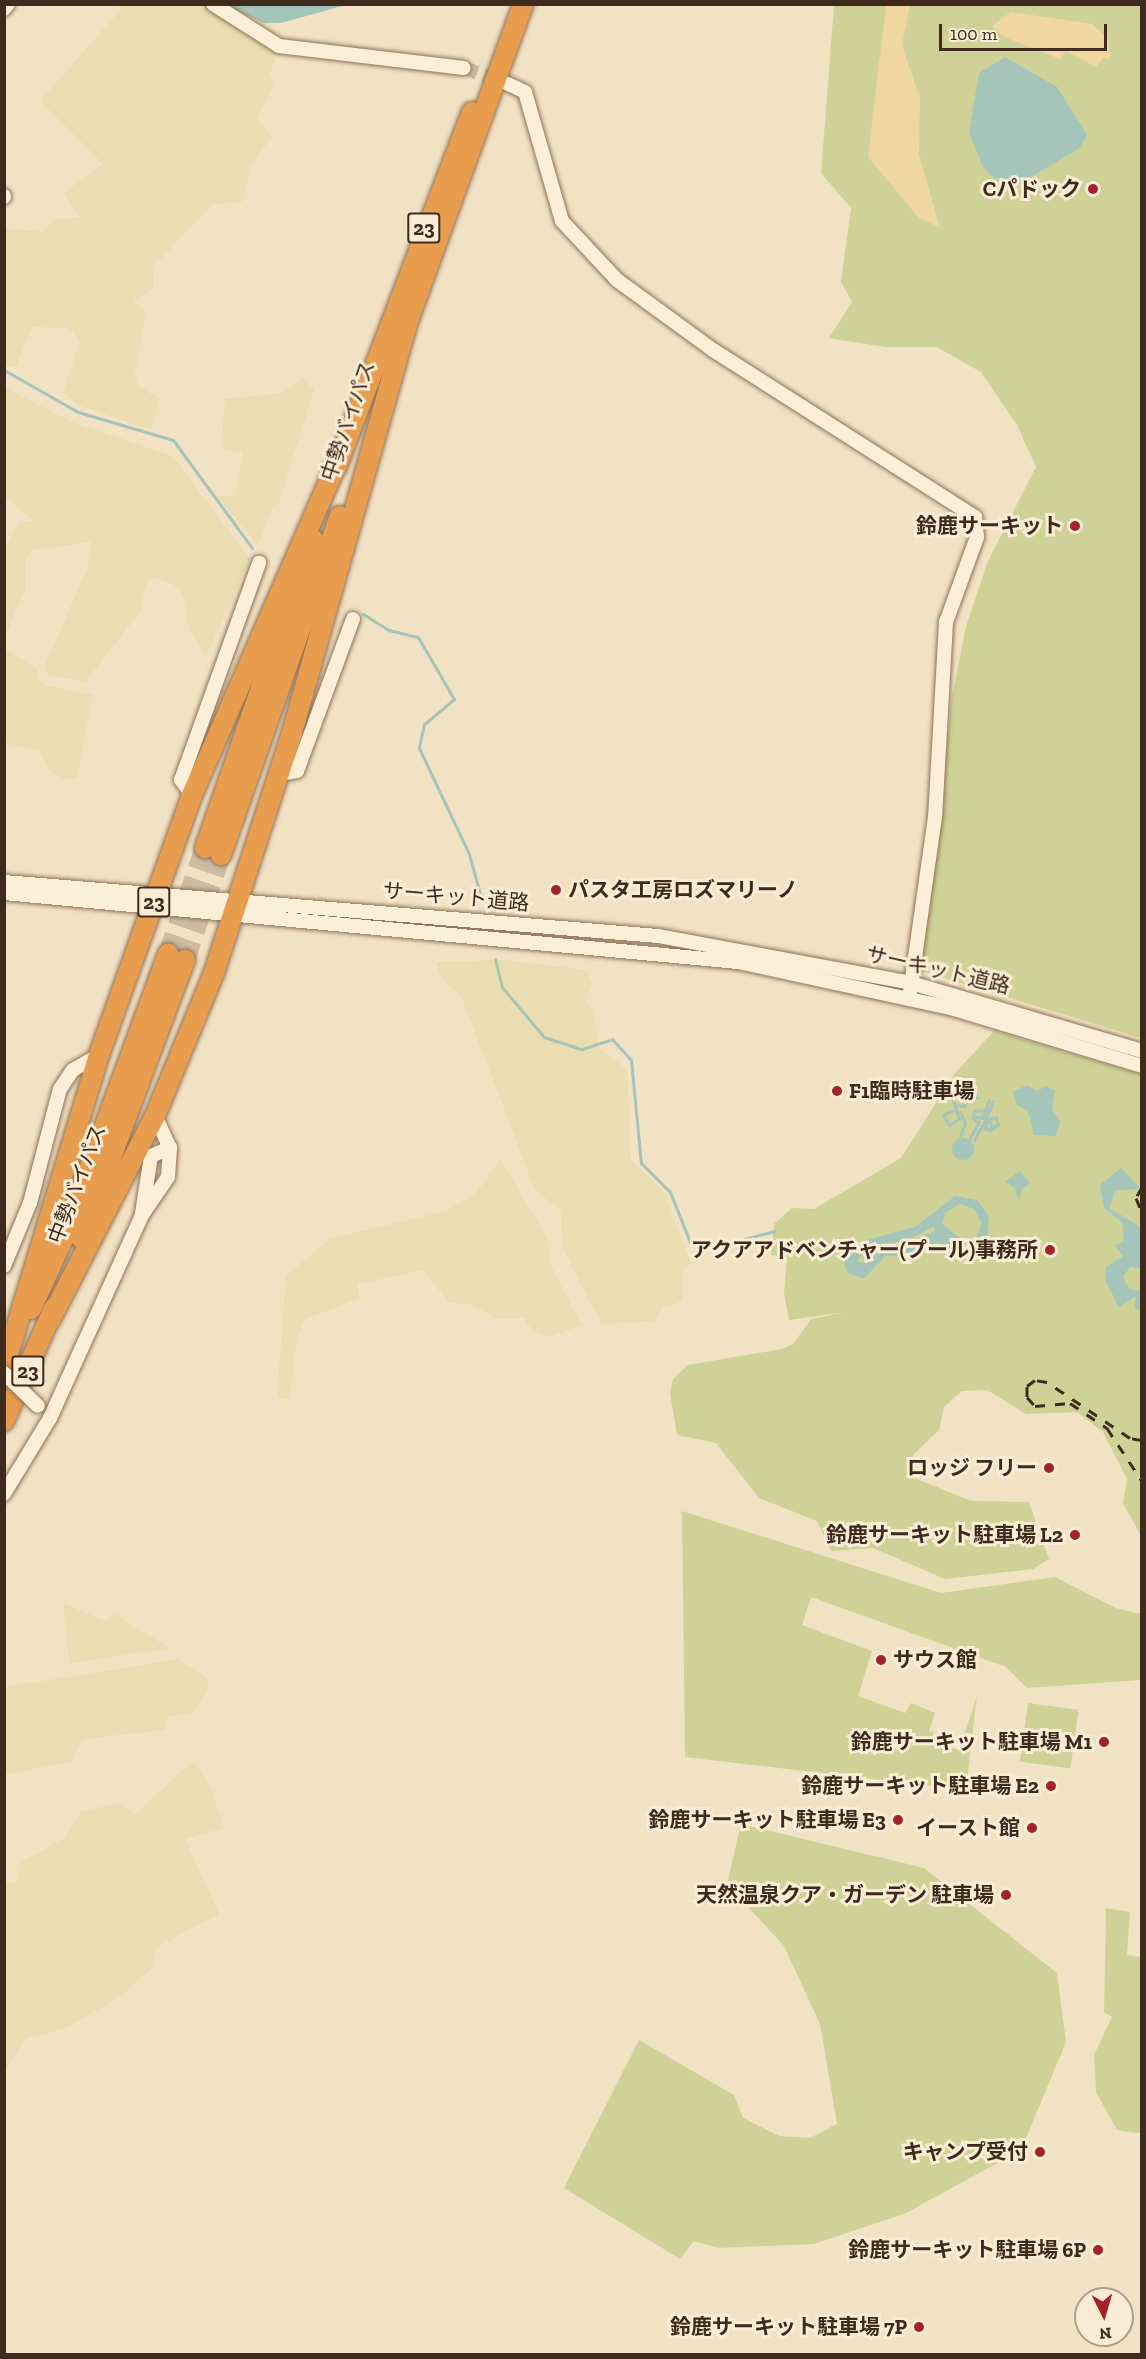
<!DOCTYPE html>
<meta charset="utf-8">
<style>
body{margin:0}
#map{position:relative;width:1146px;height:2359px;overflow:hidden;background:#f2e2c4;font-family:"Zilla Slab","Noto Sans JP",serif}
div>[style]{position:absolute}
.farmland>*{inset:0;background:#e9ddb1}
.green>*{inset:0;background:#ced297;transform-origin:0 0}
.sand>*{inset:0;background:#f0d69f}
.water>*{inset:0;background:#a6c5ba}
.round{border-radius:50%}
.stream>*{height:3px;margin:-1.5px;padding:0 1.5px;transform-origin:1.5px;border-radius:1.5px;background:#a6c5ba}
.minor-tunnel>*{height:14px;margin-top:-7px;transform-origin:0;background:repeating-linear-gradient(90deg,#cebda3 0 14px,transparent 0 21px)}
.highway-tunnel>*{height:20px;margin-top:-10px;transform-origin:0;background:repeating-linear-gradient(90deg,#cebda3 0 20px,transparent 0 30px)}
.roads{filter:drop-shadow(0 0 2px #8f7258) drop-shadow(0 0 2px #8f7258)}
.minor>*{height:14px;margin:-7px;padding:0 7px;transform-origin:7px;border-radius:7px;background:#fcefd8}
.highway>*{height:20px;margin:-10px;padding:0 10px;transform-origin:10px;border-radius:10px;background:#e89c4e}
.rail>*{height:3px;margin-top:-1.5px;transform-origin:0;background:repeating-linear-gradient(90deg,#3e2b1e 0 10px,transparent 0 20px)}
.bridges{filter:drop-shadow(0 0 2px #8f7258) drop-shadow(0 0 2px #8f7258)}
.minor-bridge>*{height:14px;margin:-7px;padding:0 7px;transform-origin:7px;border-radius:7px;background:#fcefd8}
.dots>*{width:16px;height:16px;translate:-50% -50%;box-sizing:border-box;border:3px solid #f9ecd4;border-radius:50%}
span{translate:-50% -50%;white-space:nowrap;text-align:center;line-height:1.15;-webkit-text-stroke:6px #f9ecd4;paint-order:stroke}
.shield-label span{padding:2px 4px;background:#f9ecd4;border:2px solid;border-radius:4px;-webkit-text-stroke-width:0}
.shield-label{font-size:20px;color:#3e2b1e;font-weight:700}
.poi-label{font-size:21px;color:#3e2b1e;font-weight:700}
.right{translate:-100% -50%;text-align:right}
.left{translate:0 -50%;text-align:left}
.street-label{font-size:21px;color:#3e2b1e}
.frame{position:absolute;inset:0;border:6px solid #3e2b1e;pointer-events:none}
.north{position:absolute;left:1074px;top:2287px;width:60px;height:60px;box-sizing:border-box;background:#f9ecd4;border:2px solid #ae9f8b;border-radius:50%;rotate:175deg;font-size:16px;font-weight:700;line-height:24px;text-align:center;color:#3e2b1e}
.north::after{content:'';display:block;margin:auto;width:21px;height:27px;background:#a4232a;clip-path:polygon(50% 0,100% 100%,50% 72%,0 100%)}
.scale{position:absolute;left:939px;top:24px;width:168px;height:27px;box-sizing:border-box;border:3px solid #3e2b1e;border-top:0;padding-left:8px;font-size:18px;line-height:21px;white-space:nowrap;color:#3e2b1e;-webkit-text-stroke:4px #f9ecd4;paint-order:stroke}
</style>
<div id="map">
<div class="farmland">
<div style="clip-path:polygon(117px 5px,207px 5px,278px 52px,270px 74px,275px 85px,257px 118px,272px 137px,253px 162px,242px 202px,213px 204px,153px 267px,153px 288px,133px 301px,146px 311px,135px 374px,138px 386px,160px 399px,151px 430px,80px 406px,63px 393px,80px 341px,69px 328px,33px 327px,15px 367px,5px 365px,4px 228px,43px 232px,54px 219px,80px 217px,63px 193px,103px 164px,40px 101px,121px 9px)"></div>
<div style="clip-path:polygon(302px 378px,314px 389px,279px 504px,273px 505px,258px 546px,216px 495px,235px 497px,243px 453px,221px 448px,225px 399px,283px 393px)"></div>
<div style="clip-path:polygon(5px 388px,72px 422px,173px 456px,250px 559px,206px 657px,189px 629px,183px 595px,173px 584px,154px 578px,145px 586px,141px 611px,85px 682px,49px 675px,44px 668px,87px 569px,91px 542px,33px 550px,25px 560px,25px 590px,5px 637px,5px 547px,19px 521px,33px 521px,5px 497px)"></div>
<div style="clip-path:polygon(5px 649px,38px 669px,36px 679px,45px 685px,93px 695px,77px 778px,65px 779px,49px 770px,39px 751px,5px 743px)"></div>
<div style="clip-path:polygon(503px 960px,587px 970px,592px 984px,586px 1003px,593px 1009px,600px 1049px,627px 1069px,631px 1160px,664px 1192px,691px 1263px,683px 1272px,683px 1301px,664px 1307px,653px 1321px,602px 1324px,592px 1307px,562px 1246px,561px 1211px,535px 1190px,461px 996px,442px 980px,436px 962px)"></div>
<div style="clip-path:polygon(500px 1159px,547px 1238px,550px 1264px,581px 1325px,549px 1337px,533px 1332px,524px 1318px,497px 1319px,471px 1304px,449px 1303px,423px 1270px,358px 1284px,359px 1299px,305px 1319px,297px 1338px,290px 1399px,277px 1398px,286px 1276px,329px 1239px,446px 1211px,477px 1192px)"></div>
<div style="clip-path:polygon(63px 1603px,105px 1621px,115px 1614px,169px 1648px,69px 1664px)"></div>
<div style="clip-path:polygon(178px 1659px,205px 1676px,209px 1686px,193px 1713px,168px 1717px,165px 1730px,82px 1739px,72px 1762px,5px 1774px,5px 1687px)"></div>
<div style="clip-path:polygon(193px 1761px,210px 1785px,224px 1828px,185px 1839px,219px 1914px,155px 1948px,155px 1965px,121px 1996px,68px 2027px,26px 2039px,5px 2072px,5px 1882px,17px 1882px,21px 1862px,64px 1838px,81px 1811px,118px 1804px,135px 1814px)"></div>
</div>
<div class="green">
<div style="clip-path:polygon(834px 5px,1141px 5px,1141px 1038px,921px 971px,952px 697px,966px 626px,988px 561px,1036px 467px,1017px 425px,981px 372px,937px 347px,885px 347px,829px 338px,852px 302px,841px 282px,851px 208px,821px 173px)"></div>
<div style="clip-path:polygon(994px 1031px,1141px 1074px,1141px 1536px,1123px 1503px,1127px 1479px,1103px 1432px,1077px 1412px,1026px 1414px,987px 1390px,962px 1391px,944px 1407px,939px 1430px,913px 1455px,917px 1479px,971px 1501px,1029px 1502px,1049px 1559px,1033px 1569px,945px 1579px,873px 1548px,831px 1551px,817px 1521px,759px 1498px,716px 1443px,677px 1435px,670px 1393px,673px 1379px,688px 1365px,782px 1349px,793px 1344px,811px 1319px,845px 1312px,789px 1320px,784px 1294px,787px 1257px,771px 1255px,774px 1224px,792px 1208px,814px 1209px,901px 1158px,955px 1073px)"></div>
<div style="clip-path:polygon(682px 1511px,941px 1593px,1055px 1577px,1116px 1608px,1141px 1614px,1141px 1680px,1027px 1688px,1006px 1667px,811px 1597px,802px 1625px,872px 1651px,858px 1696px,905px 1713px,911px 1703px,935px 1713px,929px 1731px,938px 1734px,936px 1743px,959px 1750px,977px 1696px,966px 1790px,685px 1757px)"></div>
<div style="left:1028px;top:1703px;width:51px;height:59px;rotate:8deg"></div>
<div style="clip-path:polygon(741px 1824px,924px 1868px,1057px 1973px,1066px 2042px,1021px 2150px,906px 2213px,814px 2244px,719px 2248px,694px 2241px,680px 2259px,564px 2188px,639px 2040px,734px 2095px,743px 2118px,779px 2136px,810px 2138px,837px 2124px,820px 2024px,784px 1946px,727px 1884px)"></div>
<div style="clip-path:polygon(1106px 1908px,1130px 1912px,1127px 1955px,1141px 1957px,1142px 2132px,1137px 2133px,1117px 2130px,1096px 2092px,1094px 2055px,1112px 2017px,1104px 2012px)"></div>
</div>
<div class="sand">
<div style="clip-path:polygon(886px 5px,910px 5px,902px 45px,920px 98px,919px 154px,940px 228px,919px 218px,868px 157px)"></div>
<div style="clip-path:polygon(1011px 12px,1092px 24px,1108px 39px,1111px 59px,1103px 58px,1096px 67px,1066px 51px,1060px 59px,1004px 37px,992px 26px)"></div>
</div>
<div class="water">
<div style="clip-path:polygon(226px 5px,346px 5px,281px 23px,263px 23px)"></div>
<div style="clip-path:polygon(1005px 57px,1057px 87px,1087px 134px,1080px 148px,1019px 184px,994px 178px,983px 167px,969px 133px,979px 73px)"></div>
<div style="clip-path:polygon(1027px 1085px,1037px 1091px,1046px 1086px,1055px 1090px,1052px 1109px,1060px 1121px,1056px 1136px,1034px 1135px,1028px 1111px,1017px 1105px,1013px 1092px)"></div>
<div class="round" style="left:952px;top:1138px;width:22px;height:22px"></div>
<div style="clip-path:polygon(1121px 1168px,1141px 1189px,1116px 1190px,1109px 1208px,1141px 1227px,1141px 1268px,1130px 1267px,1123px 1277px,1129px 1289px,1141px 1291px,1141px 1311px,1134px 1308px,1136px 1296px,1119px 1307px,1105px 1280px,1106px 1267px,1123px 1256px,1115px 1246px,1124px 1241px,1122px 1222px,1104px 1208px,1100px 1185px)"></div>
<div style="clip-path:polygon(1020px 1171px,1030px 1183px,1022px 1189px,1019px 1202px,1015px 1188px,1005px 1182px)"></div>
<div style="clip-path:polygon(evenodd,955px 1196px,977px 1200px,989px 1216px,987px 1239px,974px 1252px,962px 1255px,936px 1242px,916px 1256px,886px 1256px,863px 1279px,847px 1272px,844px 1262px,855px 1243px,915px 1227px,955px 1196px,960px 1204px,974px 1209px,982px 1223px,977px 1237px,967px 1243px,942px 1224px,945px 1213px,960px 1204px,955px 1196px,934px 1226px,935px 1231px,918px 1239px,883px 1248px,865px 1263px,857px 1261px,869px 1245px,907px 1241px,934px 1226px)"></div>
</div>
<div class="stream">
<div style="left:4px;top:370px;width:85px;rotate:29.6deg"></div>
<div style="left:78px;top:412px;width:99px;rotate:16.4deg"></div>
<div style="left:173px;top:440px;width:134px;rotate:53.8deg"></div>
<div style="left:363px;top:614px;width:31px;rotate:32deg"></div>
<div style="left:389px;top:630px;width:30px;rotate:14deg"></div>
<div style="left:418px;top:637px;width:72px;rotate:59.9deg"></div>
<div style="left:454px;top:699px;width:39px;rotate:140deg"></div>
<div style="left:424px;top:724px;width:25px;rotate:102deg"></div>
<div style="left:419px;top:748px;width:117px;rotate:64.7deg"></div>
<div style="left:469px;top:854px;width:41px;rotate:74.6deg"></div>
<div style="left:495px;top:959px;width:29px;rotate:76deg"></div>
<div style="left:502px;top:987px;width:65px;rotate:50deg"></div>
<div style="left:544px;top:1037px;width:40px;rotate:18deg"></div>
<div style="left:582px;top:1049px;width:32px;rotate:-18deg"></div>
<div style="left:612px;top:1039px;width:28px;rotate:48deg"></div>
<div style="left:631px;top:1060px;width:103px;rotate:84.5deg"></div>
<div style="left:641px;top:1163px;width:41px;rotate:45deg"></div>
<div style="left:670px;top:1192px;width:54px;rotate:68.2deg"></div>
<div style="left:690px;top:1242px;width:32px;rotate:5deg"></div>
<div style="left:722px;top:1245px;width:54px;rotate:-15.1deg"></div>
<div style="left:963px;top:1093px;width:16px;rotate:18deg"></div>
<div style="left:955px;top:1105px;width:10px;rotate:6deg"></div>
<div style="left:965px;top:1106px;width:10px;rotate:-84deg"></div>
<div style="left:954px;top:1110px;width:12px;rotate:156deg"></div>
<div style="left:943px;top:1115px;width:12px;rotate:59deg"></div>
<div style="left:949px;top:1125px;width:12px;rotate:-31deg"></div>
<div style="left:959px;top:1119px;width:25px;rotate:-108deg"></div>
<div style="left:951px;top:1095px;width:14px;rotate:-8deg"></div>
<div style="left:983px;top:1118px;width:19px;rotate:-72deg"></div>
<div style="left:977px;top:1122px;width:6px;rotate:-135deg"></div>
<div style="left:973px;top:1118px;width:7px;rotate:-82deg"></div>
<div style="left:974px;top:1111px;width:16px;rotate:-4deg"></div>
<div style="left:990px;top:1110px;width:10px;rotate:127deg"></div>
<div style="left:984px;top:1118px;width:9px;rotate:-174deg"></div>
<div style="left:975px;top:1117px;width:5px"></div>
<div style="left:960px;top:1136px;width:14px;rotate:-69deg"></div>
<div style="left:965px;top:1123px;width:12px;rotate:-114deg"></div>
<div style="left:969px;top:1140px;width:21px;rotate:-62deg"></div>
<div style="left:974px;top:1140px;width:17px;rotate:-62deg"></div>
<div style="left:982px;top:1125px;width:4px;rotate:-27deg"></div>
<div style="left:986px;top:1123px;width:4px;rotate:-14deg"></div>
<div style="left:990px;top:1122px;width:6px;rotate:72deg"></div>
<div style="left:992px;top:1128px;width:2px;rotate:117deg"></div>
<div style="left:991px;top:1130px;width:2px;rotate:180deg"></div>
<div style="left:989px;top:1130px;width:4px;rotate:-166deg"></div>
<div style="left:985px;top:1129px;width:3px;rotate:-108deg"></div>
<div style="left:984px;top:1126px;width:4px;rotate:-90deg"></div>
<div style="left:984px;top:1122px;width:3px;rotate:-45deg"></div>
<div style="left:986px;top:1120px;width:10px;rotate:-17deg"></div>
<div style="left:996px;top:1117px;width:7px;rotate:74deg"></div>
<div style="left:998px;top:1124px;width:6px;rotate:141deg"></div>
<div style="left:993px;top:1128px;width:3px;rotate:162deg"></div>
<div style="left:990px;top:1129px;width:5px;rotate:-158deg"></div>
<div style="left:985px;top:1127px;width:5px;rotate:-90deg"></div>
<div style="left:985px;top:1122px;width:9px;rotate:-72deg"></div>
<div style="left:988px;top:1113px;width:13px;rotate:-67deg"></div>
</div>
<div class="minor-tunnel">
<div style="left:464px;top:68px;width:40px;rotate:20.2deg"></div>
</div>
<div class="highway-tunnel">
<div style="left:168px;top:954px;width:112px;rotate:-70.8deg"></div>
<div style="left:185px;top:960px;width:111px;rotate:-71.1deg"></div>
</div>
<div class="roads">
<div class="minor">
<div style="left:213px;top:4px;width:78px;rotate:32.5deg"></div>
<div style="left:279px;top:46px;width:186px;rotate:6.8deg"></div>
<div style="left:4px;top:9px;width:6px;rotate:-51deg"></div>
<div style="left:508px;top:84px;width:19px;rotate:25deg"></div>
<div style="left:525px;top:92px;width:134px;rotate:74deg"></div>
<div style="left:562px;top:221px;width:81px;rotate:47deg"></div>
<div style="left:617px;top:280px;width:119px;rotate:36.1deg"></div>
<div style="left:713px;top:350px;width:311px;rotate:32.5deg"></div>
<div style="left:975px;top:517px;width:20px;rotate:84deg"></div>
<div style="left:977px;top:537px;width:90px;rotate:110deg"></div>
<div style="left:946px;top:622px;width:195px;rotate:93.2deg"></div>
<div style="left:935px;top:817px;width:184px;rotate:98.1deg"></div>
<div style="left:4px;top:196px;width:1px;rotate:90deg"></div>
<div style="left:279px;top:774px;width:18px;rotate:-9deg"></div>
<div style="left:297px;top:771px;width:162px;rotate:-69.8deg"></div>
<div style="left:192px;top:795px;width:19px;rotate:-126deg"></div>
<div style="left:181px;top:780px;width:231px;rotate:-70.2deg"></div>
<div style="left:4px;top:882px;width:656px;rotate:4.72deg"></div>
<div style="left:658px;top:936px;width:257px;rotate:10.5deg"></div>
<div style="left:911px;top:983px;width:241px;rotate:16.4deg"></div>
<div style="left:4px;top:893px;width:737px;rotate:5.37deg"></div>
<div style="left:738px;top:962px;width:218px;rotate:12.2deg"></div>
<div style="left:951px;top:1008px;width:200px;rotate:16.9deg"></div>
<div style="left:142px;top:1213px;width:58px;rotate:-81deg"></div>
<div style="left:151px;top:1156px;width:21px;rotate:-23deg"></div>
<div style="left:4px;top:1266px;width:68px;rotate:-67.6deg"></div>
<div style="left:30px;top:1203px;width:118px;rotate:-75.3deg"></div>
<div style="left:60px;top:1089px;width:23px;rotate:-56deg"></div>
<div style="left:73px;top:1070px;width:30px;rotate:-30deg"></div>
<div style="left:4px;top:1494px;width:89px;rotate:-58.8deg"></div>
<div style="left:50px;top:1418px;width:223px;rotate:-65.6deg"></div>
<div style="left:142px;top:1215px;width:46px;rotate:-55.6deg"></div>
<div style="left:168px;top:1177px;width:29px;rotate:-86deg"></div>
<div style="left:170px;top:1148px;width:35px;rotate:-115deg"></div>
</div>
<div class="highway">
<div style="left:405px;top:329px;width:346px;rotate:-70deg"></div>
<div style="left:336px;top:468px;width:381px;rotate:-69.1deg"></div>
<div style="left:205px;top:848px;width:327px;rotate:-70.7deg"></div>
<div style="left:221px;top:855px;width:359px;rotate:-70.7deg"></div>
<div style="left:81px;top:1238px;width:297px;rotate:-69.5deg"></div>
<div style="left:31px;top:1309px;width:79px;rotate:-65.4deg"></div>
<div style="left:64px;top:1237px;width:302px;rotate:-69.8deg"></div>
<div style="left:50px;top:1320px;width:229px;rotate:-62.8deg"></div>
<div style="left:155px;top:1116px;width:155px;rotate:-67.6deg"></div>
<div style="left:214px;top:973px;width:252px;rotate:-72deg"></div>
<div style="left:292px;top:733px;width:432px;rotate:-74.3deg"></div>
<div style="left:6px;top:1361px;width:320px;rotate:-73.1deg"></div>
<div style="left:99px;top:1055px;width:276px;rotate:-70.3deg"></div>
<div style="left:192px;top:795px;width:370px;rotate:-66.4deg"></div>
<div style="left:4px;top:1421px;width:124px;rotate:-66.1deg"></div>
</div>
</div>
<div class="rail">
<div style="left:1142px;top:1187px;width:13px;rotate:119deg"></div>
<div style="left:1136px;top:1198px;width:15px;rotate:67deg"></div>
<div style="left:1142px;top:1440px;width:12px;rotate:-171deg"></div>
<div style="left:1130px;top:1438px;width:100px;rotate:-146deg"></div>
<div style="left:1047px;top:1382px;width:12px;rotate:-171deg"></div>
<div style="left:1035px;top:1380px;width:10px;rotate:143deg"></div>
<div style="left:1027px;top:1386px;width:11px;rotate:90deg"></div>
<div style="left:1027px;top:1397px;width:12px;rotate:48deg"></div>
<div style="left:1035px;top:1406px;width:35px;rotate:-5deg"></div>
<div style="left:1070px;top:1403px;width:45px;rotate:34deg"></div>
<div style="left:1107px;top:1428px;width:64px;rotate:56.6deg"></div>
</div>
<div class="bridges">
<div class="minor-bridge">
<div style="left:4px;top:1373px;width:47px;rotate:44.1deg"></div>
</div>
</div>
<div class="dots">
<div style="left:1093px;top:189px;background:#a4232a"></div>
<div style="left:1075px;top:526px;background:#a4232a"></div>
<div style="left:556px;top:890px;background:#a4232a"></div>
<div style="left:837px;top:1091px;background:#a4232a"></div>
<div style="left:1050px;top:1250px;background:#a4232a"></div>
<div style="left:1049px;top:1468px;background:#a4232a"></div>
<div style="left:1075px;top:1535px;background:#a4232a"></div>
<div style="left:881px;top:1660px;background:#a4232a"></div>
<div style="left:1104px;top:1742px;background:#a4232a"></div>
<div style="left:1051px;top:1786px;background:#a4232a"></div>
<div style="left:898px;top:1820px;background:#a4232a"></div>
<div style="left:1032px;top:1828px;background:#a4232a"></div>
<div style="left:1006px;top:1895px;background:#a4232a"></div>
<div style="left:1040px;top:2152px;background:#a4232a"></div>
<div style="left:1098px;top:2250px;background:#a4232a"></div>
<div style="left:919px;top:2327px;background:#a4232a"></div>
</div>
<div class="shield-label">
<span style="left:424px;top:228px">23</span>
<span style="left:154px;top:902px">23</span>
<span style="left:28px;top:1371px">23</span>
</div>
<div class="poi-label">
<span class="right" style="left:1081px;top:189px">Cパドック</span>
<span class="right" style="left:1063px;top:526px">鈴鹿サーキット</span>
<span class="left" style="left:568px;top:890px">パスタ工房ロズマリーノ</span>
<span class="left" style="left:849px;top:1091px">F1臨時駐車場</span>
<span class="right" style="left:1038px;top:1250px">アクアアドベンチャー(プール)事務所</span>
<span class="right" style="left:1037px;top:1468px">ロッジ フリー</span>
<span class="right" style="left:1063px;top:1535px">鈴鹿サーキット駐車場 L2</span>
<span class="left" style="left:893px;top:1660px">サウス館</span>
<span class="right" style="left:1092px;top:1742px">鈴鹿サーキット駐車場 M1</span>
<span class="right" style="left:1039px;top:1786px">鈴鹿サーキット駐車場 E2</span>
<span class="right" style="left:886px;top:1820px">鈴鹿サーキット駐車場 E3</span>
<span class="right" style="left:1020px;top:1828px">イースト館</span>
<span class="right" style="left:994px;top:1895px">天然温泉クア・ガーデン 駐車場</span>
<span class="right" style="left:1028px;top:2152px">キャンプ受付</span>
<span class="right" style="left:1086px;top:2250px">鈴鹿サーキット駐車場 6P</span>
<span class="right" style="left:907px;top:2327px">鈴鹿サーキット駐車場 7P</span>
</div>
<div class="street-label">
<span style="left:348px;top:421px;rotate:-71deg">中勢バイパス</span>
<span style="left:456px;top:897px;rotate:5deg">サーキット道路</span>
<span style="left:938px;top:970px;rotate:13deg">サーキット道路</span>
<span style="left:77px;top:1184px;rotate:-69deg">中勢バイパス</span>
</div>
<div class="frame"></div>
<div class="north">N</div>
<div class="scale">100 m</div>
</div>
